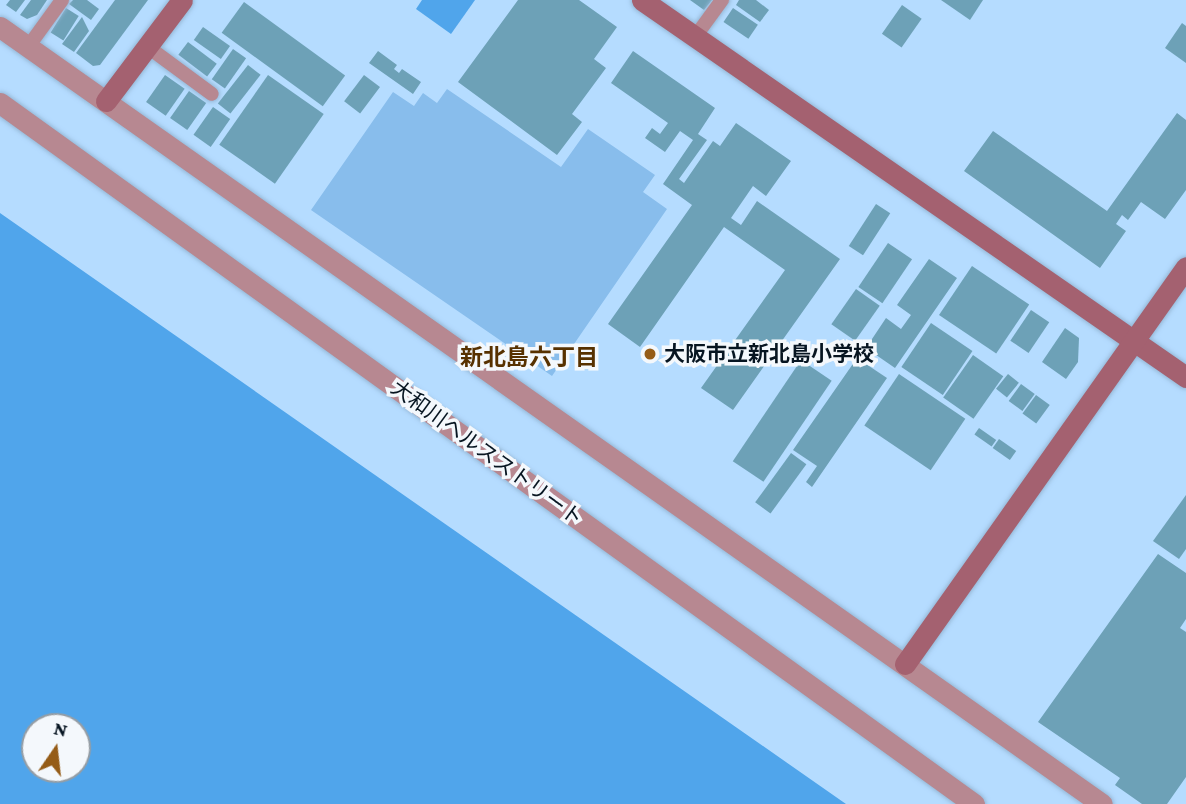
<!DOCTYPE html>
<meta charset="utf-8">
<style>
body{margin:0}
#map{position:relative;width:1186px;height:804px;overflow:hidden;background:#b5dcff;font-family:"Crimson Pro","Noto Sans JP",serif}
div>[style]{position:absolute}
.green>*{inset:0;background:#88bdec}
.water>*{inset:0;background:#50a5eb}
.building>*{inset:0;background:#6da1b7;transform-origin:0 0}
.roads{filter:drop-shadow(0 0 2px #96b8d7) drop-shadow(0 0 2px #96b8d7)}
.lane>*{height:14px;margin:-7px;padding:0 7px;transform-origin:7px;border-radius:7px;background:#b78891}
.street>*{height:21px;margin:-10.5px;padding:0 10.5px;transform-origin:10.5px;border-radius:10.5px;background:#b78891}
.secondary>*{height:21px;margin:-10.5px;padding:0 10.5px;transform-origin:10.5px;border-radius:10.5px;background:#a46170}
.dots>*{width:19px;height:19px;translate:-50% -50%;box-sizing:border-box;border:4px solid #f4f8fc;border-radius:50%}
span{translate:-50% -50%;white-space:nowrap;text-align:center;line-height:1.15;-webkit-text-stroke:7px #f4f8fc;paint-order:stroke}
.poi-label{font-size:21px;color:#071521;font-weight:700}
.left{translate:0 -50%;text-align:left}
.street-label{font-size:21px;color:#071521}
.neighbourhood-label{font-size:23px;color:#573100;font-weight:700}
.north{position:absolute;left:21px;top:713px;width:70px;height:70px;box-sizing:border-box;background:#f4f8fc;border:2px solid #959da4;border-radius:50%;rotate:14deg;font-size:19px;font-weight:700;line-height:28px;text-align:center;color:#071521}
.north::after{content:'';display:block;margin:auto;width:24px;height:32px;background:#955c17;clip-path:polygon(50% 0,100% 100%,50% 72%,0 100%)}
</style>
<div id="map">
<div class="green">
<div style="clip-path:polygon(447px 89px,561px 167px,588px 129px,655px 175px,643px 192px,667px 209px,552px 376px,311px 210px,393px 92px,414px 106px,423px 93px,437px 103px)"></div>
</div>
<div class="water">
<div style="clip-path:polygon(422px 0,475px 0,451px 34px,416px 9px)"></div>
<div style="clip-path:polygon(evenodd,0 213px,846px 804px,0 804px,0 213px,77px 727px,77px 769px,35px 769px,35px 727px,77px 727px)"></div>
</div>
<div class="building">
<div style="clip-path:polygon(10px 0,25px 0,16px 12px,6px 5px)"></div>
<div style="clip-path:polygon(31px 0,47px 0,37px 15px,27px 19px,20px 15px)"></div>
<div style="clip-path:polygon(73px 0,87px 0,99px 9px,91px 20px,69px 4px)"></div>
<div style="clip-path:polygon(115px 0,148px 0,100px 65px,93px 66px,76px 53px)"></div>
<div style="clip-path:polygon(518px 0,579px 0,617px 27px,594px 59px,606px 68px,572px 114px,582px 122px,557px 155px,458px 82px)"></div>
<div style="clip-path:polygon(690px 0,712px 0,704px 10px)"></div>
<div style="clip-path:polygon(739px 0,756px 0,769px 10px,760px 22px,736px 5px)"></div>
<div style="clip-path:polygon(941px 0,983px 0,970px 20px)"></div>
<div style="left:244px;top:2px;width:125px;height:38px;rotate:36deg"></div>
<div style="left:902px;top:5px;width:24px;height:35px;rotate:35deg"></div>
<div style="left:66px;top:8px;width:15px;height:29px;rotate:32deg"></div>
<div style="left:733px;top:8px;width:30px;height:17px;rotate:34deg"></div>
<div style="clip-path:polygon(82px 17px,89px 31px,74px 52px,62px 44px)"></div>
<div style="clip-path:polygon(1182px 23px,1186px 26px,1186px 63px,1165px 48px)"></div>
<div style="left:203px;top:27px;width:33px;height:16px;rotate:35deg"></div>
<div style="left:188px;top:42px;width:36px;height:16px;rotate:37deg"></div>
<div style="left:233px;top:49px;width:16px;height:37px;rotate:35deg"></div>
<div style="clip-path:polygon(378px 51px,397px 65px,394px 69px,399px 73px,402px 69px,421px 82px,413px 94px,369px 63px)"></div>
<div style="clip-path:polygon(633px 51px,715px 108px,698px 134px,707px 140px,679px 179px,684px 183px,713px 141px,720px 146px,736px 123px,791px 161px,766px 196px,753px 186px,731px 218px,741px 225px,757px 201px,840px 259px,733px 410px,701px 388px,785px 270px,724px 227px,640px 347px,608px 324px,692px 205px,663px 184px,693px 140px,680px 131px,665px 152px,645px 138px,652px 128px,660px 134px,668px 123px,611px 83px)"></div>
<div style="left:248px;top:65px;width:16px;height:49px;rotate:38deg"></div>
<div style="left:165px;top:75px;width:24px;height:33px;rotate:35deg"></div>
<div style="left:268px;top:75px;width:68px;height:85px;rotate:35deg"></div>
<div style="left:364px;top:75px;width:20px;height:33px;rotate:37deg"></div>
<div style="left:189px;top:91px;width:21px;height:33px;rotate:35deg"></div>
<div style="left:213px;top:107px;width:21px;height:34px;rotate:35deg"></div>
<div style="clip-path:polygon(1177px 113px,1186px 120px,1186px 190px,1165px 219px,1141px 202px,1128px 220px,1122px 215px,1116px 224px,1126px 231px,1100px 268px,964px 171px,993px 131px,1107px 211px)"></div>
<div style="left:876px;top:204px;width:17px;height:50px;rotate:33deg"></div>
<div style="left:888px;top:243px;width:29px;height:53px;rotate:34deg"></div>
<div style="clip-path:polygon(929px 259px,957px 278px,895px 368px,866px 348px,886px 318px,901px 329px,911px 315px,897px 305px)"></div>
<div style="left:972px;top:266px;width:69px;height:59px;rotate:34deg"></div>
<div style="left:856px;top:289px;width:29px;height:43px;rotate:35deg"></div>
<div style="left:1031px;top:310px;width:22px;height:37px;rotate:34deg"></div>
<div style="left:931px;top:323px;width:50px;height:53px;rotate:34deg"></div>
<div style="clip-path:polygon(1065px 328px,1079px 338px,1078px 362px,1066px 379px,1042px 362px)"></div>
<div style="left:973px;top:355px;width:37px;height:52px;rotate:35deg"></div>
<div style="clip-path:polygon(857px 358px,887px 378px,812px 487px,806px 482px,817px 466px,793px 450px)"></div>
<div style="left:801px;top:360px;width:37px;height:122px;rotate:34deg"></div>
<div style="left:899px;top:374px;width:80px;height:62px;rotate:34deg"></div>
<div style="left:1008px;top:374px;width:14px;height:19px;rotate:39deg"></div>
<div style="left:1021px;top:384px;width:17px;height:21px;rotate:36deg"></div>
<div style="left:1036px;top:395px;width:17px;height:23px;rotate:36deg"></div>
<div style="left:979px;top:428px;width:21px;height:8px;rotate:35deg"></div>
<div style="left:999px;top:439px;width:21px;height:11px;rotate:35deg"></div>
<div style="left:791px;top:453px;width:19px;height:61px;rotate:36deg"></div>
<div style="clip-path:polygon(1186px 495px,1186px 549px,1179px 559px,1153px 541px)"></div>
<div style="clip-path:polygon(1158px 554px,1186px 573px,1186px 619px,1180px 628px,1186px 632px,1186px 777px,1167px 804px,1142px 804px,1115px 785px,1120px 778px,1038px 722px)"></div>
</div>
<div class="roads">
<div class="lane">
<div style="left:695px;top:37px;width:46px;rotate:-53.9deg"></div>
<div style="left:28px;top:47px;width:58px;rotate:-54.1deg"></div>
<div style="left:148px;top:47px;width:79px;rotate:36.3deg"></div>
</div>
<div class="street">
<div style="left:0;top:27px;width:1348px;rotate:35.19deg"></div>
<div style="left:0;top:103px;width:1200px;rotate:35.74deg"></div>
</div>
<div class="secondary">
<div style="left:642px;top:0;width:662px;rotate:34.72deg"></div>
<div style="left:106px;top:101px;width:126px;rotate:-53deg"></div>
<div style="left:905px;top:664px;width:486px;rotate:-54.7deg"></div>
</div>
</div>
<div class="dots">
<div style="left:650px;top:354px;background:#955c17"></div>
</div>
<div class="poi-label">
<span class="left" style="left:664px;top:354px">大阪市立新北島小学校</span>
</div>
<div class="street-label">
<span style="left:487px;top:453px;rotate:36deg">大和川ヘルスストリート</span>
</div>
<div class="neighbourhood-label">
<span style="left:529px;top:357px">新北島六丁目</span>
</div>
<div class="north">N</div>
</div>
